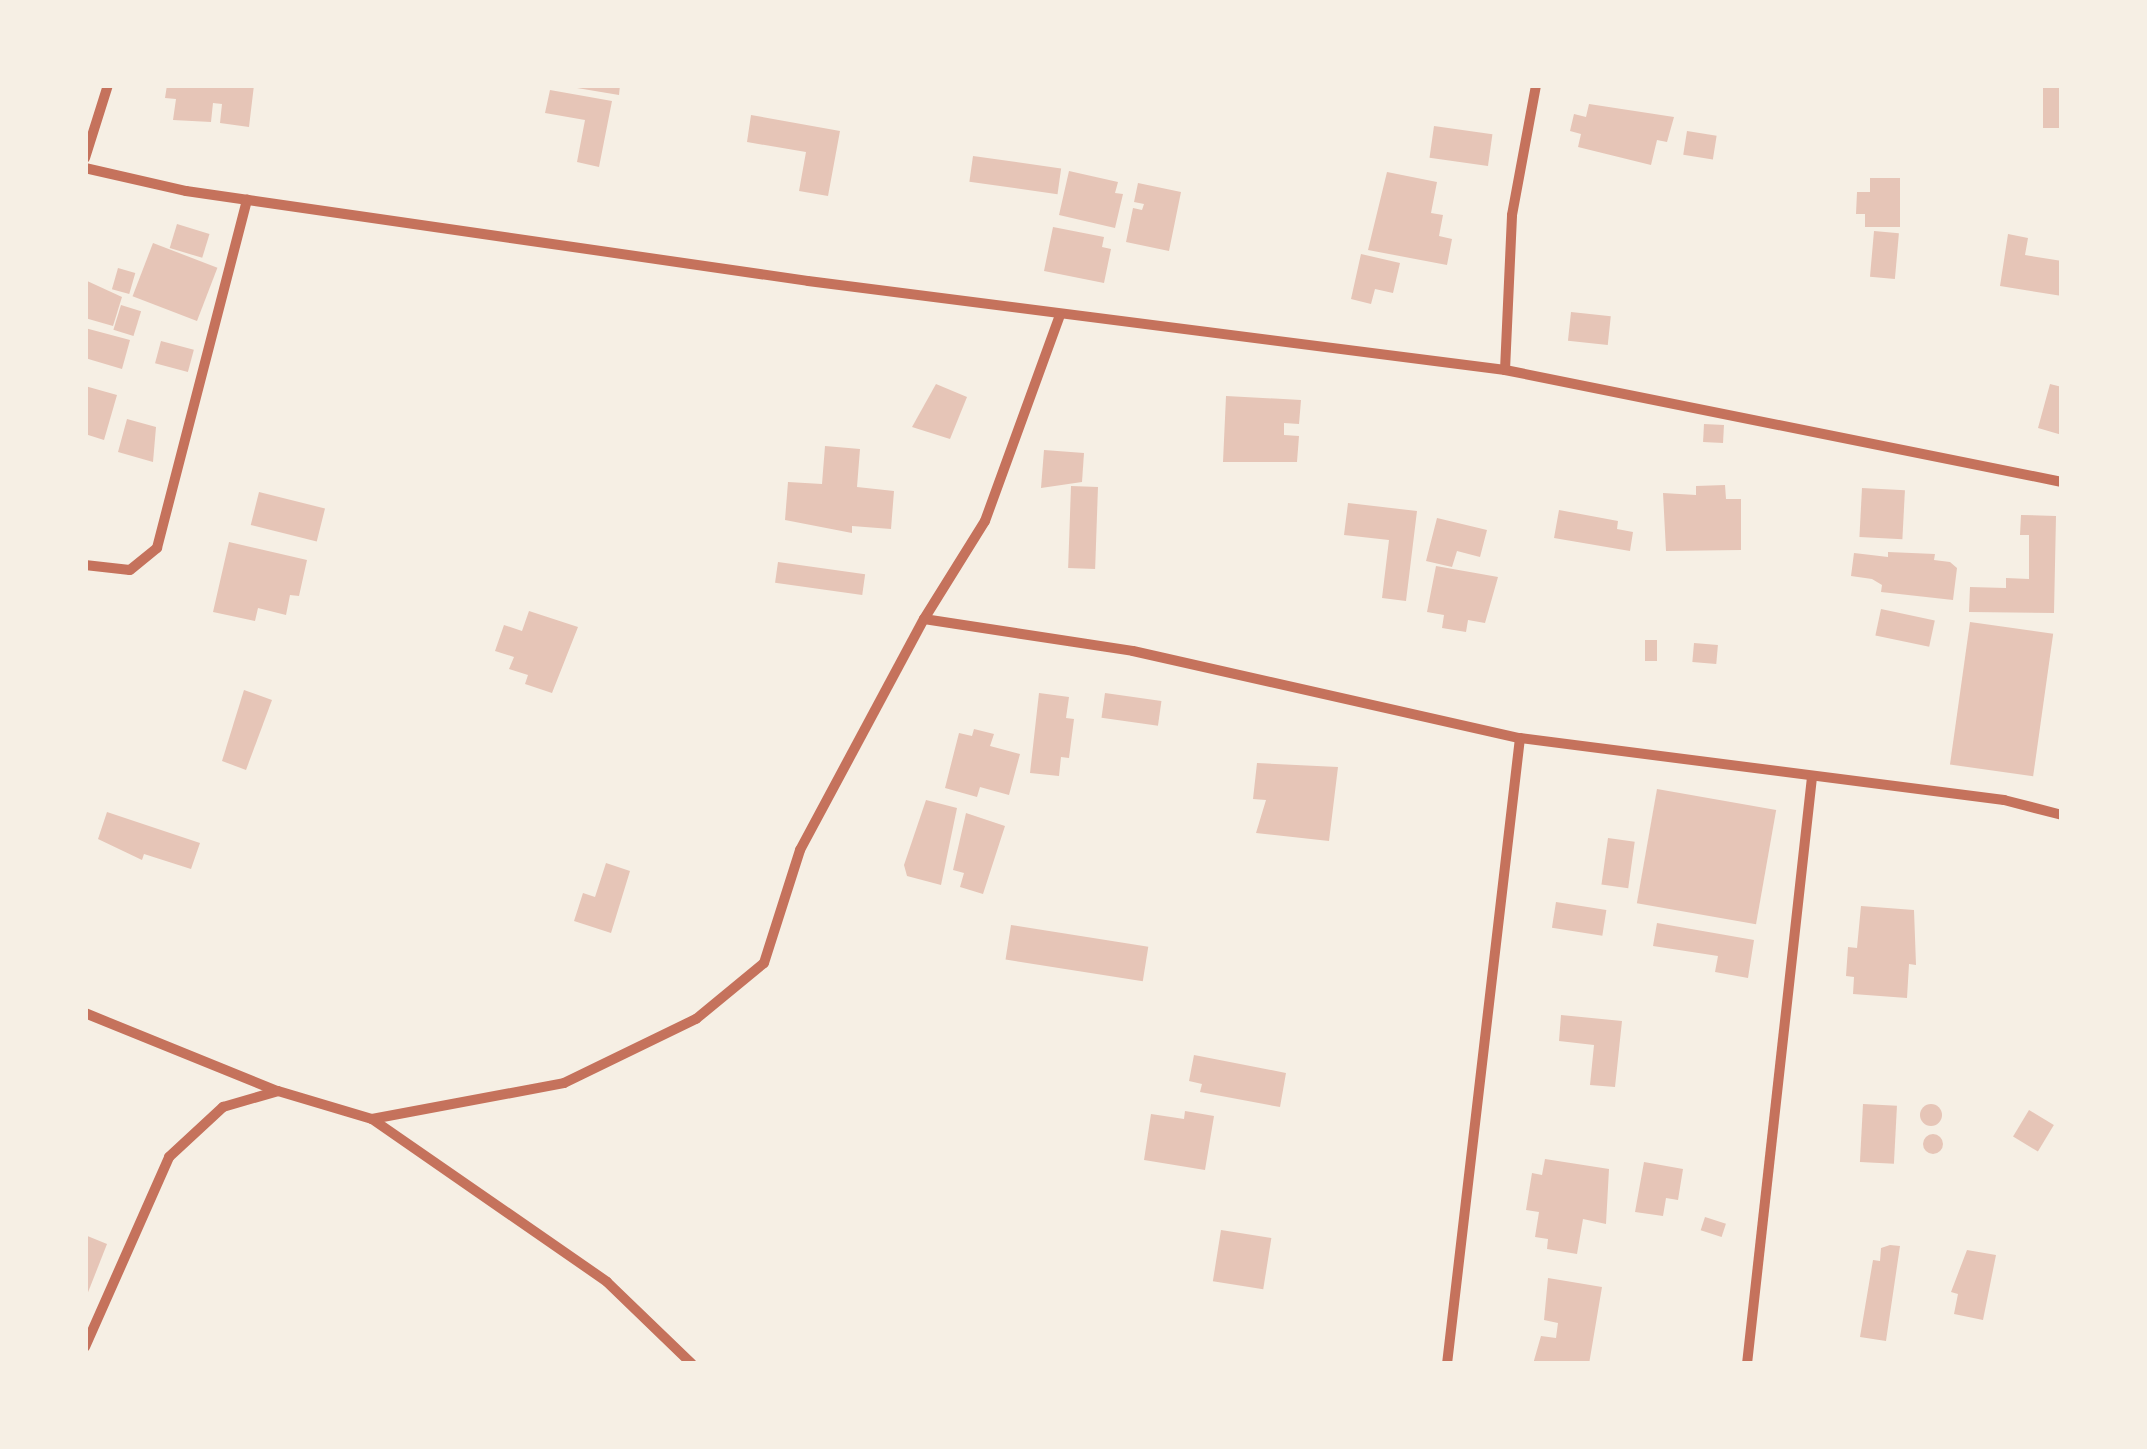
<!DOCTYPE html>
<style>
body{margin:0}
#map{position:relative;width:2147px;height:1449px;overflow:hidden;background:#f6efe4;font-family:"Times New Roman",serif}
div>[style]{position:absolute}
.building>*{inset:0;background:#e6c5b7;transform-origin:0 0}
.round{border-radius:50%}
.minor>*{height:10px;margin:-5px;padding:0 5px;transform-origin:5px;border-radius:5px;background:#c5725c}
span{translate:-50% -50%;white-space:nowrap;text-align:center;line-height:1.15;-webkit-text-stroke:10px #f6efe4;paint-order:stroke}
.frame{position:absolute;inset:0;border:88px solid #f6efe4;pointer-events:none}
</style>
<div id="map">
<div class="building">
<div style="clip-path:polygon(167px 85px,254px 85px,249px 127px,220px 123px,222px 104px,213px 103px,211px 122px,173px 120px,176px 99px,165px 98px)"></div>
<div style="clip-path:polygon(559px 85px,620px 85px,619px 95px)"></div>
<div style="left:2043px;top:85px;width:19px;height:43px"></div>
<div style="clip-path:polygon(550px 90px,612px 101px,599px 167px,577px 162px,585px 120px,545px 113px)"></div>
<div style="clip-path:polygon(1589px 104px,1674px 117px,1667px 142px,1657px 140px,1651px 165px,1578px 147px,1581px 134px,1570px 131px,1574px 114px,1586px 117px)"></div>
<div style="clip-path:polygon(751px 115px,840px 131px,828px 196px,799px 191px,806px 152px,747px 142px)"></div>
<div style="left:1434px;top:126px;width:59px;height:32px;rotate:8deg"></div>
<div style="left:1687px;top:131px;width:30px;height:24px;rotate:9deg"></div>
<div style="left:973px;top:156px;width:89px;height:26px;rotate:8deg"></div>
<div style="clip-path:polygon(1069px 171px,1118px 182px,1115px 193px,1123px 194px,1115px 228px,1059px 215px)"></div>
<div style="clip-path:polygon(1387px 172px,1437px 182px,1431px 213px,1443px 215px,1439px 236px,1452px 239px,1447px 265px,1368px 250px)"></div>
<div style="clip-path:polygon(1870px 178px,1900px 178px,1900px 227px,1865px 227px,1865px 214px,1856px 214px,1857px 192px,1870px 192px)"></div>
<div style="clip-path:polygon(1138px 183px,1181px 192px,1169px 251px,1126px 242px,1133px 208px,1142px 210px,1144px 204px,1134px 202px)"></div>
<div style="left:177px;top:224px;width:34px;height:25px;rotate:17deg"></div>
<div style="clip-path:polygon(1053px 227px,1104px 237px,1102px 247px,1111px 249px,1104px 283px,1044px 271px)"></div>
<div style="left:1874px;top:231px;width:25px;height:46px;rotate:5deg"></div>
<div style="clip-path:polygon(2008px 234px,2028px 238px,2025px 255px,2062px 261px,2062px 296px,2000px 286px)"></div>
<div style="left:153px;top:243px;width:69px;height:57px;rotate:21deg"></div>
<div style="clip-path:polygon(1361px 254px,1400px 263px,1393px 293px,1375px 289px,1371px 304px,1351px 299px)"></div>
<div style="left:118px;top:268px;width:18px;height:22px;rotate:16deg"></div>
<div style="clip-path:polygon(85px 280px,122px 297px,113px 326px,85px 318px)"></div>
<div style="left:121px;top:305px;width:21px;height:26px;rotate:17deg"></div>
<div style="left:1571px;top:312px;width:40px;height:29px;rotate:6deg"></div>
<div style="clip-path:polygon(85px 328px,130px 340px,122px 369px,85px 358px)"></div>
<div style="left:161px;top:341px;width:34px;height:23px;rotate:15deg"></div>
<div style="clip-path:polygon(936px 384px,967px 397px,950px 439px,912px 427px)"></div>
<div style="clip-path:polygon(2050px 384px,2062px 387px,2062px 435px,2038px 428px)"></div>
<div style="clip-path:polygon(85px 386px,117px 395px,104px 440px,85px 434px)"></div>
<div style="clip-path:polygon(1226px 396px,1301px 400px,1299px 424px,1284px 423px,1284px 435px,1299px 436px,1297px 462px,1223px 462px)"></div>
<div style="clip-path:polygon(127px 419px,156px 427px,153px 462px,118px 452px)"></div>
<div style="left:1704px;top:424px;width:20px;height:18px;rotate:3deg"></div>
<div style="clip-path:polygon(825px 446px,860px 449px,857px 487px,894px 491px,891px 529px,852px 526px,852px 533px,785px 520px,788px 482px,822px 484px)"></div>
<div style="clip-path:polygon(1044px 450px,1084px 453px,1082px 482px,1041px 488px)"></div>
<div style="clip-path:polygon(1725px 485px,1726px 499px,1741px 499px,1741px 550px,1666px 551px,1663px 493px,1696px 495px,1696px 486px)"></div>
<div style="left:1071px;top:486px;width:27px;height:82px;rotate:2deg"></div>
<div style="left:1862px;top:488px;width:43px;height:49px;rotate:3deg"></div>
<div style="left:259px;top:492px;width:68px;height:34px;rotate:14deg"></div>
<div style="clip-path:polygon(1348px 503px,1417px 511px,1406px 601px,1382px 598px,1389px 540px,1344px 535px)"></div>
<div style="clip-path:polygon(1559px 510px,1618px 521px,1617px 529px,1633px 532px,1630px 551px,1554px 538px)"></div>
<div style="clip-path:polygon(2021px 515px,2056px 516px,2054px 613px,1969px 612px,1970px 587px,2006px 588px,2006px 578px,2029px 579px,2029px 535px,2020px 535px)"></div>
<div style="clip-path:polygon(1437px 518px,1487px 530px,1480px 557px,1457px 551px,1452px 567px,1426px 561px)"></div>
<div style="clip-path:polygon(229px 542px,307px 560px,299px 596px,290px 595px,286px 615px,258px 608px,255px 621px,213px 612px)"></div>
<div style="clip-path:polygon(1888px 552px,1935px 554px,1934px 560px,1950px 562px,1957px 568px,1953px 600px,1881px 592px,1882px 585px,1872px 579px,1851px 576px,1854px 553px,1888px 557px)"></div>
<div style="left:778px;top:562px;width:88px;height:21px;rotate:8deg"></div>
<div style="clip-path:polygon(1436px 566px,1498px 577px,1485px 623px,1468px 620px,1466px 632px,1442px 628px,1444px 615px,1427px 612px)"></div>
<div style="left:1881px;top:609px;width:55px;height:27px;rotate:12deg"></div>
<div style="clip-path:polygon(529px 611px,578px 627px,552px 693px,525px 684px,528px 675px,509px 669px,514px 657px,495px 651px,504px 625px,522px 631px)"></div>
<div style="left:1970px;top:622px;width:84px;height:144px;rotate:8deg"></div>
<div style="left:1645px;top:640px;width:12px;height:21px"></div>
<div style="left:1694px;top:643px;width:24px;height:19px;rotate:5deg"></div>
<div style="clip-path:polygon(244px 690px,272px 700px,246px 770px,222px 761px)"></div>
<div style="clip-path:polygon(1039px 693px,1069px 697px,1066px 718px,1074px 719px,1069px 758px,1061px 757px,1059px 776px,1030px 773px)"></div>
<div style="left:1105px;top:693px;width:57px;height:25px;rotate:8deg"></div>
<div style="clip-path:polygon(974px 729px,994px 734px,990px 746px,1020px 754px,1009px 795px,980px 787px,977px 797px,945px 788px,959px 733px,972px 736px)"></div>
<div style="clip-path:polygon(1257px 763px,1338px 767px,1329px 841px,1256px 833px,1266px 800px,1253px 799px)"></div>
<div style="left:1657px;top:789px;width:121px;height:116px;rotate:10deg"></div>
<div style="clip-path:polygon(926px 800px,957px 808px,941px 885px,907px 876px,904px 865px)"></div>
<div style="clip-path:polygon(107px 812px,200px 843px,191px 869px,144px 854px,142px 860px,98px 839px)"></div>
<div style="clip-path:polygon(966px 813px,1005px 826px,983px 894px,960px 887px,964px 873px,953px 870px)"></div>
<div style="left:1608px;top:838px;width:27px;height:47px;rotate:8deg"></div>
<div style="clip-path:polygon(606px 863px,630px 871px,611px 933px,574px 921px,583px 893px,595px 897px)"></div>
<div style="left:1556px;top:902px;width:51px;height:26px;rotate:9deg"></div>
<div style="clip-path:polygon(1861px 906px,1914px 910px,1916px 965px,1909px 964px,1907px 998px,1853px 994px,1854px 977px,1846px 976px,1848px 947px,1857px 948px)"></div>
<div style="clip-path:polygon(1657px 923px,1754px 940px,1748px 978px,1715px 972px,1718px 956px,1653px 946px)"></div>
<div style="left:1011px;top:925px;width:139px;height:35px;rotate:9deg"></div>
<div style="clip-path:polygon(1561px 1015px,1622px 1021px,1615px 1087px,1590px 1085px,1594px 1045px,1559px 1041px)"></div>
<div style="clip-path:polygon(1194px 1055px,1286px 1073px,1280px 1107px,1200px 1092px,1202px 1084px,1189px 1081px)"></div>
<div class="round" style="left:1920px;top:1104px;width:22px;height:22px"></div>
<div style="left:1863px;top:1104px;width:34px;height:58px;rotate:3deg"></div>
<div style="left:2029px;top:1110px;width:29px;height:31px;rotate:31deg"></div>
<div style="clip-path:polygon(1185px 1111px,1214px 1116px,1205px 1170px,1144px 1160px,1151px 1114px,1184px 1119px)"></div>
<div class="round" style="left:1923px;top:1134px;width:20px;height:20px"></div>
<div style="clip-path:polygon(1545px 1159px,1609px 1169px,1606px 1224px,1583px 1219px,1577px 1254px,1547px 1249px,1548px 1239px,1535px 1237px,1539px 1212px,1526px 1210px,1532px 1173px,1542px 1175px)"></div>
<div style="clip-path:polygon(1644px 1162px,1683px 1169px,1678px 1200px,1666px 1198px,1663px 1216px,1635px 1212px)"></div>
<div style="left:1705px;top:1217px;width:22px;height:14px;rotate:18deg"></div>
<div style="left:1221px;top:1230px;width:51px;height:52px;rotate:9deg"></div>
<div style="clip-path:polygon(85px 1235px,107px 1244px,85px 1300px)"></div>
<div style="clip-path:polygon(1890px 1245px,1900px 1246px,1886px 1341px,1860px 1337px,1873px 1260px,1880px 1261px,1881px 1248px)"></div>
<div style="clip-path:polygon(1967px 1250px,1996px 1255px,1983px 1320px,1954px 1314px,1958px 1294px,1951px 1292px)"></div>
<div style="clip-path:polygon(1548px 1278px,1602px 1287px,1589px 1364px,1533px 1364px,1541px 1336px,1556px 1338px,1558px 1323px,1544px 1320px)"></div>
</div>
<div class="minor">
<div style="left:85px;top:158px;width:77px;rotate:-72.5deg"></div>
<div style="left:85px;top:168px;width:104px;rotate:12.8deg"></div>
<div style="left:186px;top:191px;width:628px;rotate:8.23deg"></div>
<div style="left:808px;top:281px;width:703px;rotate:7.28deg"></div>
<div style="left:1505px;top:370px;width:568px;rotate:11.37deg"></div>
<div style="left:1505px;top:370px;width:155px;rotate:-87.4deg"></div>
<div style="left:1512px;top:215px;width:132px;rotate:-79.5deg"></div>
<div style="left:85px;top:565px;width:45px;rotate:6.3deg"></div>
<div style="left:130px;top:570px;width:35px;rotate:-39deg"></div>
<div style="left:157px;top:548px;width:360px;rotate:-75.5deg"></div>
<div style="left:924px;top:619px;width:115px;rotate:-58.1deg"></div>
<div style="left:985px;top:521px;width:219px;rotate:-70deg"></div>
<div style="left:85px;top:1013px;width:207px;rotate:22.1deg"></div>
<div style="left:372px;top:1119px;width:286px;rotate:34.7deg"></div>
<div style="left:607px;top:1282px;width:118px;rotate:44deg"></div>
<div style="left:85px;top:1347px;width:208px;rotate:-66.1deg"></div>
<div style="left:169px;top:1157px;width:74px;rotate:-42.8deg"></div>
<div style="left:223px;top:1107px;width:57px;rotate:-16.2deg"></div>
<div style="left:278px;top:1091px;width:98px;rotate:16.6deg"></div>
<div style="left:372px;top:1119px;width:195px;rotate:-10.6deg"></div>
<div style="left:564px;top:1083px;width:147px;rotate:-25.9deg"></div>
<div style="left:696px;top:1019px;width:88px;rotate:-39.5deg"></div>
<div style="left:764px;top:963px;width:119px;rotate:-72.3deg"></div>
<div style="left:800px;top:850px;width:262px;rotate:-61.8deg"></div>
<div style="left:924px;top:619px;width:211px;rotate:8.7deg"></div>
<div style="left:1133px;top:651px;width:397px;rotate:12.7deg"></div>
<div style="left:1520px;top:738px;width:488px;rotate:7.3deg"></div>
<div style="left:2004px;top:800px;width:60px;rotate:14.5deg"></div>
<div style="left:1447px;top:1364px;width:630px;rotate:-83.35deg"></div>
<div style="left:1747px;top:1364px;width:591px;rotate:-83.68deg"></div>
</div>
<div class="frame"></div>
</div>
